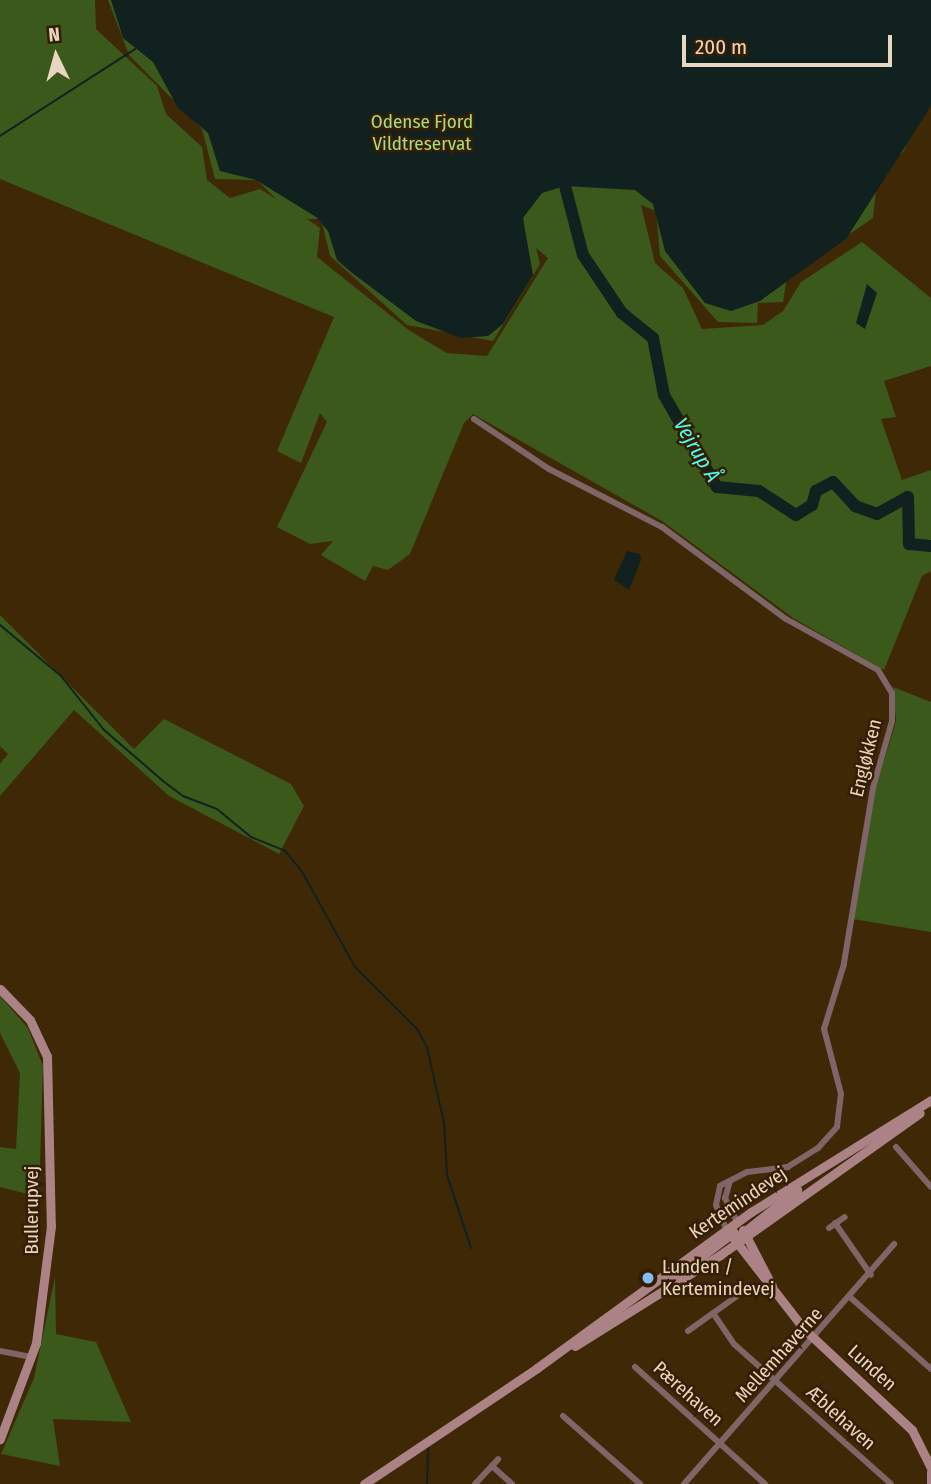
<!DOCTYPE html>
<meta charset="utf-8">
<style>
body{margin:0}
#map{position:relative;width:931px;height:1484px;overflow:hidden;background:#3f2806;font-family:"Fira Sans Condensed",sans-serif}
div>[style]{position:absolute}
.green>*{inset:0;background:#3a591a}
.water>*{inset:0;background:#112120}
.stream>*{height:2px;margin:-1px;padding:0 1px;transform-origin:1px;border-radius:1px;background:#112120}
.river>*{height:12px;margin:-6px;padding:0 6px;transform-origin:6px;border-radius:6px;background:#112120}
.street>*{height:6px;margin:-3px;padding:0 3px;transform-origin:3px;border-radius:3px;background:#7e6567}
.secondary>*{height:9px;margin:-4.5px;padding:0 4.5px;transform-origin:4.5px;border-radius:4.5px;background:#ab8387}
.dots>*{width:19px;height:19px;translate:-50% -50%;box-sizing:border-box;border:4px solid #351e00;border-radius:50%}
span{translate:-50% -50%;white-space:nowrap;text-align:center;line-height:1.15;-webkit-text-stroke:5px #351e00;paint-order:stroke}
.park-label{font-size:19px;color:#a8de7a}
.street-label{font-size:19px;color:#e9d6c0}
.poi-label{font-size:19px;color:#e9d6c0}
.left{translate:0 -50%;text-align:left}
.water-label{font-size:21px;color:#49fdf7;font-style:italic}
.north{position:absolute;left:21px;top:21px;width:70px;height:70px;-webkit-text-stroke:5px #351e00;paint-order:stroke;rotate:355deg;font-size:19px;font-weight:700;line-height:28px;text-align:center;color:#e9d6c0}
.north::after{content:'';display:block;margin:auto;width:24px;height:32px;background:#e9d6c0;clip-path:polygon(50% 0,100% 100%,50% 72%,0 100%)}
.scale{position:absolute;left:682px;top:35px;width:210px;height:32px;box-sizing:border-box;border:4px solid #e9d6c0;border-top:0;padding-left:9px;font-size:21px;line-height:24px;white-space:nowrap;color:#e9d6c0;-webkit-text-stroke:5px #351e00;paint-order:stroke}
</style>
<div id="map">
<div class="green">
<div style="clip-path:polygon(evenodd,0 0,95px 0,96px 29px,157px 86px,166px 114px,202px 147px,207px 180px,230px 198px,260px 189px,276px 199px,257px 180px,215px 179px,202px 129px,129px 55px,108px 0,931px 0,920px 100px,904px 151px,878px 173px,873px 218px,787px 277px,783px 302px,758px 303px,757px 323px,718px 322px,660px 256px,656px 211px,641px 205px,655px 263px,683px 288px,702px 329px,763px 325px,783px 311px,801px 282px,862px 242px,931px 298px,931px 366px,884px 381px,896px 417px,881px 419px,902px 480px,931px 470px,931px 571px,922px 576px,884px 670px,793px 618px,662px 521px,473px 414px,464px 423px,410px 554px,388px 570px,373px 566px,365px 581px,321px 555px,333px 541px,310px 544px,277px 527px,327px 422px,320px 413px,301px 463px,277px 451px,334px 317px,0 179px,0 0,307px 219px,321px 219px,330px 256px,407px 325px,493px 341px,540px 264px,536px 248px,548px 258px,487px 356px,447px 353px,410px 331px,317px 257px,320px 228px,307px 219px)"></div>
<div style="clip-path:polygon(0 615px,134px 749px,164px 719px,291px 784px,304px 806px,279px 854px,169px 796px,74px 710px,0 796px,0 764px,8px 754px,0 746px)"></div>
<div style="clip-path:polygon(893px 687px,931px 702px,931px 932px,853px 919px,873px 798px,896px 721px)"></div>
<div style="clip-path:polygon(0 996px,28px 1028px,43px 1066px,39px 1197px,0 1187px,0 1147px,16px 1149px,20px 1073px,0 1033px)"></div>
<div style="clip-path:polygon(55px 1277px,56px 1334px,96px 1342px,131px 1422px,53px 1419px,60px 1466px,1px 1454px,34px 1378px)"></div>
</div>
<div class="water">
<div style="clip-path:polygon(111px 0,931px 0,931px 106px,846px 239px,760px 301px,731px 311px,705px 303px,665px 251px,653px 204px,635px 190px,565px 186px,542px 193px,523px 218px,533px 275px,503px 324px,488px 336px,461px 338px,416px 321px,351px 272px,337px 260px,328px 231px,316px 217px,256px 180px,220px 171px,208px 133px,178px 108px,153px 62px,123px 38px)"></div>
<div style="clip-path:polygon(867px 284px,877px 293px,865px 329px,856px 323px)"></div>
<div style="clip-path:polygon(627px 551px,640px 554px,641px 560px,629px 590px,614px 580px)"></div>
</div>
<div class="stream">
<div style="left:0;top:136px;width:161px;rotate:-32.8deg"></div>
<div style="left:0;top:625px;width:80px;rotate:39.9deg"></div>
<div style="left:61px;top:676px;width:69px;rotate:51.5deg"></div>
<div style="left:104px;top:730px;width:78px;rotate:40.8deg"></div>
<div style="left:163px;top:781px;width:25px;rotate:37deg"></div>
<div style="left:183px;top:796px;width:36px;rotate:21deg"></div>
<div style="left:217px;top:809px;width:44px;rotate:39.5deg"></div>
<div style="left:251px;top:837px;width:37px;rotate:22deg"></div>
<div style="left:285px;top:851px;width:25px;rotate:50deg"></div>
<div style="left:301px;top:870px;width:111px;rotate:60.9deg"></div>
<div style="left:355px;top:967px;width:88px;rotate:45deg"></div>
<div style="left:417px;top:1029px;width:21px;rotate:61deg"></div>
<div style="left:427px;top:1047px;width:78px;rotate:77.4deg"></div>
<div style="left:444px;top:1123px;width:52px;rotate:86.7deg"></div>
<div style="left:447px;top:1175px;width:77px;rotate:71.8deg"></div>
<div style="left:427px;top:1484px;width:37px;rotate:-88deg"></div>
</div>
<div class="river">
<div style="left:565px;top:186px;width:71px;rotate:75.4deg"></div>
<div style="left:583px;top:255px;width:70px;rotate:56.1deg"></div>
<div style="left:622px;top:313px;width:40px;rotate:39deg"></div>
<div style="left:653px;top:338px;width:58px;rotate:79.1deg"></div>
<div style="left:664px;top:395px;width:106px;rotate:60.1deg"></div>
<div style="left:717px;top:487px;width:42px;rotate:5.4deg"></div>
<div style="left:759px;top:491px;width:44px;rotate:33deg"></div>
<div style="left:796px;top:515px;width:19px;rotate:-32deg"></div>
<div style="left:812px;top:505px;width:15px;rotate:-74deg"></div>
<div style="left:816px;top:491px;width:19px;rotate:-28deg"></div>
<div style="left:833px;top:482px;width:33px;rotate:47deg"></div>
<div style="left:855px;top:506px;width:23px;rotate:20deg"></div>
<div style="left:877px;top:514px;width:35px;rotate:-29deg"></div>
<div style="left:908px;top:497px;width:47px;rotate:88.8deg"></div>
<div style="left:909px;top:544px;width:22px;rotate:5deg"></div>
</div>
<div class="street">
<div style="left:474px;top:419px;width:90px;rotate:33.7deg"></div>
<div style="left:549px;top:469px;width:127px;rotate:27.2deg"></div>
<div style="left:662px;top:527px;width:154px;rotate:36.6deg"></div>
<div style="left:786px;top:619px;width:105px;rotate:29deg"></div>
<div style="left:878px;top:670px;width:27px;rotate:59deg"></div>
<div style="left:892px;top:693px;width:28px;rotate:90deg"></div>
<div style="left:892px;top:721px;width:70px;rotate:105.8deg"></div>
<div style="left:873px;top:788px;width:178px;rotate:99.4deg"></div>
<div style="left:844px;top:964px;width:68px;rotate:107.1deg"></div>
<div style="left:824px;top:1029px;width:67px;rotate:75.3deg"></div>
<div style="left:841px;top:1094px;width:33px;rotate:97deg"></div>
<div style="left:837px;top:1127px;width:28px;rotate:132deg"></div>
<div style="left:818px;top:1148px;width:36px;rotate:148deg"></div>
<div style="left:788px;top:1167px;width:41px;rotate:173deg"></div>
<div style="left:747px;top:1172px;width:30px;rotate:153deg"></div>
<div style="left:720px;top:1186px;width:19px;rotate:102deg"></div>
<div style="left:716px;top:1205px;width:28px;rotate:67deg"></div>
<div style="left:896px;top:1147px;width:53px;rotate:48.8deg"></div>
<div style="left:730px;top:1181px;width:18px;rotate:106deg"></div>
<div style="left:725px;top:1198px;width:28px;rotate:63deg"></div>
<div style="left:835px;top:1223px;width:63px;rotate:55.3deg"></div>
<div style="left:829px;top:1228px;width:19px;rotate:-35deg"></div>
<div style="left:851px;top:1298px;width:107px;rotate:41.6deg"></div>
<div style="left:713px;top:1313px;width:37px;rotate:56deg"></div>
<div style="left:734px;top:1344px;width:210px;rotate:41.7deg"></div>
<div style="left:688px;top:1331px;width:60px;rotate:-35.5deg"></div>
<div style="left:0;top:1351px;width:33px;rotate:11deg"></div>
<div style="left:635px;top:1367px;width:175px;rotate:42deg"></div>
<div style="left:563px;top:1416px;width:103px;rotate:41.4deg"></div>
<div style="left:492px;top:1466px;width:27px;rotate:42deg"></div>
<div style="left:475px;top:1484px;width:34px;rotate:-47deg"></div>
<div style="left:684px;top:1484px;width:319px;rotate:-48.8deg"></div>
</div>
<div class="secondary">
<div style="left:0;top:989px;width:43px;rotate:45.9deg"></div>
<div style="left:30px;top:1020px;width:40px;rotate:65deg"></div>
<div style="left:47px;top:1056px;width:170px;rotate:88.7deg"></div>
<div style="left:51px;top:1226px;width:118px;rotate:97.3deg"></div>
<div style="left:36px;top:1343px;width:103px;rotate:110.6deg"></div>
<div style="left:743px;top:1230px;width:63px;rotate:62.6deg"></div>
<div style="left:728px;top:1231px;width:124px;rotate:52.2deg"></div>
<div style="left:804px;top:1329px;width:148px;rotate:43.1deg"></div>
<div style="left:912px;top:1430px;width:42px;rotate:63.4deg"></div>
<div style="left:740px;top:1235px;width:73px;rotate:-38.3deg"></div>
<div style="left:673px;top:1278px;width:76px;rotate:-37deg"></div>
<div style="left:575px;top:1346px;width:171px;rotate:-32.1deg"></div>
<div style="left:720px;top:1255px;width:245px;rotate:-35.4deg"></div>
<div style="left:931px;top:1472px;width:11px;rotate:90deg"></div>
<div style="left:364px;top:1484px;width:208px;rotate:-33.8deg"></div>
<div style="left:537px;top:1368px;width:265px;rotate:-36.1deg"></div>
<div style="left:751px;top:1212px;width:212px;rotate:-31.9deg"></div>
</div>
<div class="dots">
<div style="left:648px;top:1278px;background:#83bcfb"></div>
</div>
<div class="park-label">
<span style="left:422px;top:133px">Odense Fjord<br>Vildtreservat</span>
</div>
<div class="street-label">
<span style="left:866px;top:758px;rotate:-76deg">Engløkken</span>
<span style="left:738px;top:1203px;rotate:-34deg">Kertemindevej</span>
<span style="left:32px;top:1210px;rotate:-90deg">Bullerupvej</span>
<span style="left:779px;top:1355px;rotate:-48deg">Mellemhaverne</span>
<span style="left:872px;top:1368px;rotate:42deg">Lunden</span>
<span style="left:688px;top:1394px;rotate:42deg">Pærehaven</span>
<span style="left:841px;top:1418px;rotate:42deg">Æblehaven</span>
</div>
<div class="poi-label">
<span class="left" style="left:662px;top:1278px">Lunden /<br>Kertemindevej</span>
</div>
<div class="water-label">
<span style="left:697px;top:450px;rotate:59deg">Vejrup Å</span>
</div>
<div class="north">N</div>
<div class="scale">200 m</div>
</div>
